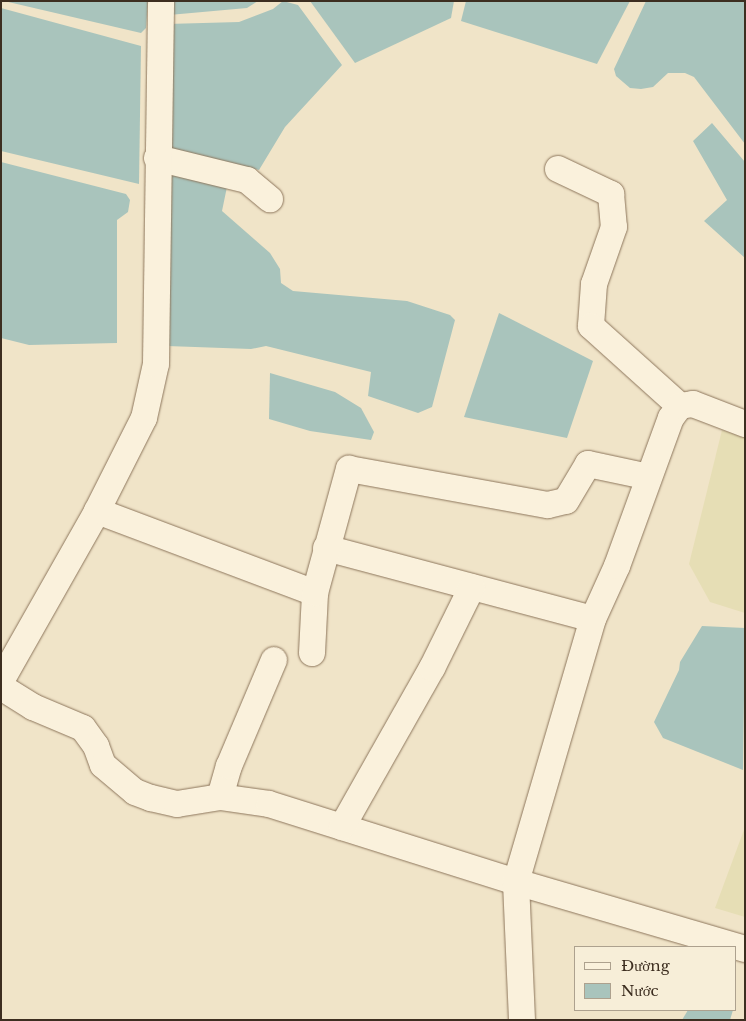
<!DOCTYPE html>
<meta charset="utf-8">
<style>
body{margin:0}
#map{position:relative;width:746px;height:1021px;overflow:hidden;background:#f0e4c8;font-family:"Libre Baskerville",serif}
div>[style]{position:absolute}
.farmland>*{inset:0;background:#e6deb5}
.water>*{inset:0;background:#a9c4bc}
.roads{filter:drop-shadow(0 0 1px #8d765c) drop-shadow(0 0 1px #8d765c)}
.minor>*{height:26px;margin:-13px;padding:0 13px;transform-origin:13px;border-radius:13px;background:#faf1dc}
span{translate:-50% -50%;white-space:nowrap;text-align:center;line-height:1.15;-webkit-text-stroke:4.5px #f7eed8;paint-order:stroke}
.frame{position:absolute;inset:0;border:2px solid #3d2e20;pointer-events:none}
.legend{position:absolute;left:574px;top:946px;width:162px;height:65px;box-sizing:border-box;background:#f7eed8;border:1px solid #ada18e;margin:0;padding:6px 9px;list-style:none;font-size:15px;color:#3d2e20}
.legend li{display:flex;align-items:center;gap:10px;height:25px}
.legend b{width:25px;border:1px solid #ada18e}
</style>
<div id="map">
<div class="farmland">
<div style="clip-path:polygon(722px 430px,745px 437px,745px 613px,710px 602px,689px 564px)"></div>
<div style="clip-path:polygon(745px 827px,745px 917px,715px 908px)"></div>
</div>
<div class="water">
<div style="clip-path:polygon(4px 1px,148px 1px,146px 28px,141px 33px)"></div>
<div style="clip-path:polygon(169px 1px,258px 1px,247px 8px,169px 15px)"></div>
<div style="clip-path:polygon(283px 1px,298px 5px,342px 65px,285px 127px,259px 170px,169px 149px,167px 24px,239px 22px,273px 9px)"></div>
<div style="clip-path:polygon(310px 1px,454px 1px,451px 18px,355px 63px)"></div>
<div style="clip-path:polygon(466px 1px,630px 1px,597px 64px,461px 21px)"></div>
<div style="clip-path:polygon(646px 1px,745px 1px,745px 144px,694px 77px,685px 73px,668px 73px,653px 87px,641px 89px,630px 88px,616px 76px,614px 69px)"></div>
<div style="clip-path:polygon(1px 8px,141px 46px,139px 184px,1px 151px)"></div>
<div style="clip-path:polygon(712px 123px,745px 162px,745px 258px,704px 221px,727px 200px,693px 141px)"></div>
<div style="clip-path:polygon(1px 162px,126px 194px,130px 200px,128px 212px,117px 220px,117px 343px,29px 345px,1px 338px)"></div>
<div style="clip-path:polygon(168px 173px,228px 182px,222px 211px,270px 253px,280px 269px,281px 283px,293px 291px,407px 301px,450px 315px,455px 320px,432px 407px,418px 413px,368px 396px,371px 372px,266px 346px,251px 349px,167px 346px)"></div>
<div style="clip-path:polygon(499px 313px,593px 361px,567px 438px,464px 417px)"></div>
<div style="clip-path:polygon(270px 373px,335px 392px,361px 408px,374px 432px,371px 440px,310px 431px,269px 419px)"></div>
<div style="clip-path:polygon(702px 626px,745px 628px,743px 770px,663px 738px,654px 722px,679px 670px,680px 662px)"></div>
<div style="clip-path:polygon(688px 1010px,733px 1010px,730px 1020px,682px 1020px)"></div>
</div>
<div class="roads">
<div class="minor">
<div style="left:157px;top:158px;width:93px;rotate:13.7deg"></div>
<div style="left:247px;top:180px;width:30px;rotate:40deg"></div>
<div style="left:558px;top:169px;width:59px;rotate:25.3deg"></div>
<div style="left:611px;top:194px;width:33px;rotate:85deg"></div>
<div style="left:614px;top:227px;width:60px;rotate:109.3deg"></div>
<div style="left:594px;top:284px;width:42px;rotate:94.1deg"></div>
<div style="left:591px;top:326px;width:120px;rotate:42deg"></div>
<div style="left:97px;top:511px;width:233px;rotate:20.6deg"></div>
<div style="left:326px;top:548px;width:276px;rotate:14.9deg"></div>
<div style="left:312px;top:653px;width:60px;rotate:-87.1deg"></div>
<div style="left:315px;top:593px;width:129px;rotate:-74.7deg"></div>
<div style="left:349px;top:469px;width:202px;rotate:10.3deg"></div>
<div style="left:548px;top:505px;width:18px;rotate:-13deg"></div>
<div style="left:566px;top:501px;width:43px;rotate:-59.3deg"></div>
<div style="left:588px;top:464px;width:62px;rotate:12deg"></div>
<div style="left:1px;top:681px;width:195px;rotate:-60.5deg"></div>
<div style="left:97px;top:511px;width:104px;rotate:-63.2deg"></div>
<div style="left:144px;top:418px;width:55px;rotate:-77.5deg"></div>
<div style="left:156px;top:364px;width:363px;rotate:-89.2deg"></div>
<div style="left:1px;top:687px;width:38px;rotate:32deg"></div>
<div style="left:33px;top:707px;width:54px;rotate:22.8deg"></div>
<div style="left:83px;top:728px;width:22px;rotate:54deg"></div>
<div style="left:96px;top:746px;width:20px;rotate:70deg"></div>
<div style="left:103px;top:765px;width:42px;rotate:40.2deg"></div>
<div style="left:135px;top:792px;width:17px;rotate:21deg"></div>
<div style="left:151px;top:798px;width:27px;rotate:13deg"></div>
<div style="left:177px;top:804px;width:44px;rotate:-9.2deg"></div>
<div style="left:220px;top:797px;width:49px;rotate:8.1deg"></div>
<div style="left:269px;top:804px;width:259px;rotate:17.5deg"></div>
<div style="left:516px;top:882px;width:239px;rotate:16.3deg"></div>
<div style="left:220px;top:797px;width:32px;rotate:-74deg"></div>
<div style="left:229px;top:766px;width:115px;rotate:-67deg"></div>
<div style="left:342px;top:827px;width:183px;rotate:-60.5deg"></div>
<div style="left:432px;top:668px;width:90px;rotate:-63.7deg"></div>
<div style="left:522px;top:1020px;width:138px;rotate:-92.5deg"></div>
<div style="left:516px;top:882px;width:274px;rotate:-73.7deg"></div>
<div style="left:593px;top:619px;width:58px;rotate:-65.6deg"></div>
<div style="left:617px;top:566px;width:158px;rotate:-70deg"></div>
<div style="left:671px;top:418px;width:15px;rotate:-53deg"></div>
<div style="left:680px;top:406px;width:13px;rotate:-9deg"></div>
<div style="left:693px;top:404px;width:56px;rotate:21deg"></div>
</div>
</div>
<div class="frame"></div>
<ul class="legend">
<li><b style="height:6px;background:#faf1dc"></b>Đường</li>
<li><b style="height:14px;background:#a9c4bc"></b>Nước</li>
</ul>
</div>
